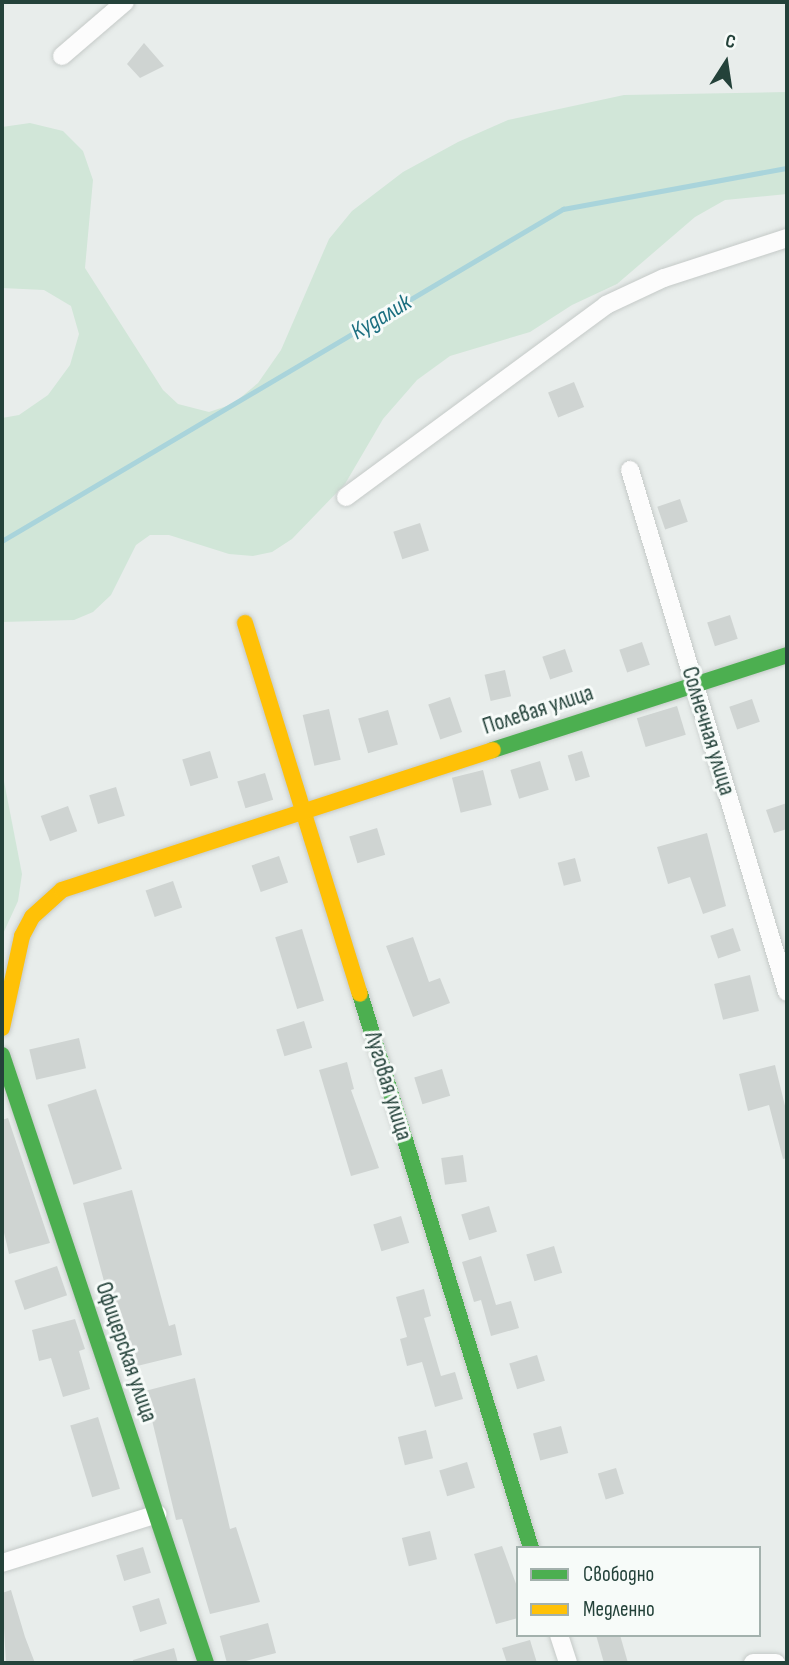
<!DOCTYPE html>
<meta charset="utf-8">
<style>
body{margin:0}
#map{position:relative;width:789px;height:1665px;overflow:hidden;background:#e8edeb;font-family:"Sofia Sans Condensed",sans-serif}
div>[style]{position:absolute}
.green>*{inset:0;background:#d1e6d8}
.stream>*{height:4.5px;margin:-2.25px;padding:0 2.25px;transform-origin:2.25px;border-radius:2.25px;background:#a9d4db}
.building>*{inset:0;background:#cfd4d2;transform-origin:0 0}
.roads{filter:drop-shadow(0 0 2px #c5cac8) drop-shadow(0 0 2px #c5cac8)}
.street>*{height:18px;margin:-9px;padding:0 9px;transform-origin:9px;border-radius:9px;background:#fcfcfc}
.fast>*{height:16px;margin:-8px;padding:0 8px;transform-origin:8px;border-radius:8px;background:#4caf50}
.slow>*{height:16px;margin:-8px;padding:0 8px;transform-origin:8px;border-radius:8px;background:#ffc107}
span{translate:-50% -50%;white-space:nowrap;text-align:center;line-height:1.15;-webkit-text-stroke:6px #f7fbf9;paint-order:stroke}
.street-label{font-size:23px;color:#24423a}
.water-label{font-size:24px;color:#1c6f80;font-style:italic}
.frame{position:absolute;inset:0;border:4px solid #24423a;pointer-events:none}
.legend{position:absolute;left:516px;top:1546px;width:245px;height:91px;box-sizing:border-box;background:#f7fbf9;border:2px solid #a3b1ad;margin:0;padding:9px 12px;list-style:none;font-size:21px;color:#24423a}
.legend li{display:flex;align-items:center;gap:14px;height:35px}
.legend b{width:35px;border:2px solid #a3b1ad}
.north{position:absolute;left:691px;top:28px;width:70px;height:70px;-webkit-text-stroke:5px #f7fbf9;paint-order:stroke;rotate:12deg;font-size:19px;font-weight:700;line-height:28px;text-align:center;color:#24423a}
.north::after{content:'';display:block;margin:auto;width:24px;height:32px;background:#24423a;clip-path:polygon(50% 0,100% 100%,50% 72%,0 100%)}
</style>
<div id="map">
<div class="green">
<div style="clip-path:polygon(787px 92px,787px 194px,725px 200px,695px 217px,617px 284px,572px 305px,530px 332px,450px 356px,417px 380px,383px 419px,345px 484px,292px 539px,272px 552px,253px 556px,229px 554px,169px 535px,150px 535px,136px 545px,111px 595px,93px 612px,74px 620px,2px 622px,2px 418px,19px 415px,48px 395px,70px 365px,79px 334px,71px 306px,44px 290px,2px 288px,2px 127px,30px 123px,63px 131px,83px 151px,93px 180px,85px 268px,163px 390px,178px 404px,209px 412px,233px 404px,258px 383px,281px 350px,329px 239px,352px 211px,403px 172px,458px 142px,508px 120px,624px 95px)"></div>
<div style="clip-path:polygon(2px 771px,22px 874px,18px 901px,2px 936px)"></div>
</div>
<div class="stream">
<div style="left:2px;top:541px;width:652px;rotate:-30.62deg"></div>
<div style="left:563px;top:209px;width:228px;rotate:-10.4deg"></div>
</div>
<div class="building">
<div style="clip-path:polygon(144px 43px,164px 66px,140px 78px,127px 64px)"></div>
<div style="left:574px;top:382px;width:27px;height:28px;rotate:68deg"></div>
<div style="left:680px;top:499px;width:24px;height:24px;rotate:71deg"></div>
<div style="left:420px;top:523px;width:29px;height:28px;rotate:72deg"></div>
<div style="left:730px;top:615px;width:25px;height:24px;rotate:72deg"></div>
<div style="left:642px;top:642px;width:24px;height:24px;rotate:71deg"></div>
<div style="left:565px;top:649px;width:24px;height:24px;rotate:71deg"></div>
<div style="left:505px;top:670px;width:27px;height:21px;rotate:77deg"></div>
<div style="left:450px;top:697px;width:37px;height:23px;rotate:71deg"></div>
<div style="left:752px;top:699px;width:24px;height:24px;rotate:71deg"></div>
<div style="left:677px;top:706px;width:30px;height:42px;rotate:73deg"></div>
<div style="left:329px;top:709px;width:52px;height:27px;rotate:77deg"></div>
<div style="left:388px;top:710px;width:36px;height:31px;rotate:74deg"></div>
<div style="left:210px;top:751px;width:28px;height:29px;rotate:73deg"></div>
<div style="left:582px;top:751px;width:27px;height:15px;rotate:73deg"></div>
<div style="left:540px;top:761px;width:30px;height:31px;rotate:73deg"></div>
<div style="left:483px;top:770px;width:36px;height:32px;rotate:76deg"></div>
<div style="left:265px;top:773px;width:28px;height:29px;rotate:73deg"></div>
<div style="left:116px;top:787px;width:30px;height:28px;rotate:73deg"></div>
<div style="clip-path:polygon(787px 803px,787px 829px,774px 833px,766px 810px)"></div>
<div style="left:68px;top:806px;width:27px;height:29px;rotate:70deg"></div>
<div style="left:377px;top:828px;width:28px;height:29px;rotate:73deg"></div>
<div style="clip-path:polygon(707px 833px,726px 906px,703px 914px,690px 877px,668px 884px,657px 847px)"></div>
<div style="left:279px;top:856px;width:28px;height:29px;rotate:71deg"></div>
<div style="left:575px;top:858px;width:24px;height:18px;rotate:75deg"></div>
<div style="left:173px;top:881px;width:28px;height:29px;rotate:71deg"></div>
<div style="left:733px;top:928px;width:24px;height:24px;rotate:71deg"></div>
<div style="left:302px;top:929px;width:75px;height:28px;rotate:73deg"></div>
<div style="clip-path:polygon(413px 937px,429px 982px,440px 978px,450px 1003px,413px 1017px,386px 946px)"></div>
<div style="left:750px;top:975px;width:37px;height:37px;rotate:76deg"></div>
<div style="left:304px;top:1021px;width:28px;height:29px;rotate:73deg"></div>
<div style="left:79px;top:1038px;width:31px;height:51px;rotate:77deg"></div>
<div style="clip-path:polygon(347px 1062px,354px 1089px,351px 1090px,379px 1168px,351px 1176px,319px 1070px)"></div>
<div style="clip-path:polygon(775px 1065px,787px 1114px,787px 1158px,783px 1159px,769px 1105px,748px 1111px,739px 1074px)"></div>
<div style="left:442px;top:1069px;width:28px;height:29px;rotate:73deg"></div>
<div style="left:96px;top:1089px;width:84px;height:51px;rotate:72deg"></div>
<div style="clip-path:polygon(8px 1118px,50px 1243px,9px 1254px,2px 1224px,2px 1120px)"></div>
<div style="left:463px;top:1155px;width:27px;height:22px;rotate:82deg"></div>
<div style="clip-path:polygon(132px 1190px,169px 1326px,175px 1324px,182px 1355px,133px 1367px,122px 1324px,116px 1326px,83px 1203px)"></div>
<div style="left:489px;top:1206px;width:27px;height:29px;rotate:73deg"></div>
<div style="left:401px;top:1216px;width:28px;height:29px;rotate:73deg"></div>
<div style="left:554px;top:1246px;width:28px;height:29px;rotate:73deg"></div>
<div style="clip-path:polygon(481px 1256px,496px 1305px,511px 1301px,519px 1328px,491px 1336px,481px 1300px,474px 1302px,462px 1262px)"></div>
<div style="left:57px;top:1266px;width:31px;height:45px;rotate:71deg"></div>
<div style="clip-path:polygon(424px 1289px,431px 1316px,424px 1318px,441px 1376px,455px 1372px,463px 1399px,435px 1407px,422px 1362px,407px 1366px,400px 1339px,407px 1337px,396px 1297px)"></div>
<div style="clip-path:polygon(75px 1319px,85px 1349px,79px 1351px,90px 1389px,63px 1397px,51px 1358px,39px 1361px,32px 1330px)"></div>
<div style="left:537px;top:1355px;width:27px;height:29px;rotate:73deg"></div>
<div style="clip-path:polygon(195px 1378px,230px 1529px,236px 1527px,260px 1602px,210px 1614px,182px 1519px,176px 1520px,145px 1391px)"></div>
<div style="left:98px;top:1417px;width:75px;height:29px;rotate:73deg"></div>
<div style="left:561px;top:1426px;width:28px;height:29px;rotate:75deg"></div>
<div style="left:426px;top:1430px;width:29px;height:29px;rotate:76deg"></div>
<div style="left:467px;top:1462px;width:27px;height:29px;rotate:73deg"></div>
<div style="left:616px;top:1468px;width:27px;height:19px;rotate:73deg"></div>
<div style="left:430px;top:1531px;width:29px;height:29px;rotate:76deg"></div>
<div style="clip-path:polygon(502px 1546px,518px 1589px,518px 1618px,496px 1624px,474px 1554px)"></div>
<div style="left:143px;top:1547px;width:27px;height:28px;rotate:73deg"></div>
<div style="clip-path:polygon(11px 1590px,25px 1637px,35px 1663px,6px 1663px,2px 1593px)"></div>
<div style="left:159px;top:1598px;width:27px;height:28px;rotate:73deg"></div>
<div style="left:268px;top:1623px;width:31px;height:50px;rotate:75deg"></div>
<div style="clip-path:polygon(596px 1635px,620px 1635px,628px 1663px,604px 1663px)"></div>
<div style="clip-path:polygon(530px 1640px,537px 1663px,507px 1663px,502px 1648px)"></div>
<div style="clip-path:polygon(174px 1648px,178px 1663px,133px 1663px,133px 1660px)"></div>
</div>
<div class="roads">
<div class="street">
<div style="left:62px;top:56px;width:83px;rotate:-40.6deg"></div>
<div style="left:630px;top:470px;width:545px;rotate:73.26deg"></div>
<div style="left:346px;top:497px;width:323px;rotate:-36.4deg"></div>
<div style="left:606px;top:305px;width:64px;rotate:-25deg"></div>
<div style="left:664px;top:278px;width:129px;rotate:-18deg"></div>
<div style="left:2px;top:1563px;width:163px;rotate:-17.5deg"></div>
<div style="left:559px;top:1635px;width:29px;rotate:72deg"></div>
<div style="left:753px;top:1663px;width:23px"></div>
</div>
<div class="fast">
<div style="left:493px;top:750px;width:309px;rotate:-17.9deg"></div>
<div style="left:360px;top:994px;width:580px;rotate:72.85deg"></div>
<div style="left:2px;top:1055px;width:641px;rotate:71.45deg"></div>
</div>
<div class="slow">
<div style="left:245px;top:623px;width:388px;rotate:72.8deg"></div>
<div style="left:2px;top:1028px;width:94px;rotate:-77.7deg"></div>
<div style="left:22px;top:936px;width:21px;rotate:-62deg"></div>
<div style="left:32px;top:917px;width:40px;rotate:-42deg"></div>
<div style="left:62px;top:890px;width:453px;rotate:-18deg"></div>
</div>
</div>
<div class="street-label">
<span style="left:538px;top:710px;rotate:-18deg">Полевая улица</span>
<span style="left:708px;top:731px;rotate:73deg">Солнечная улица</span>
<span style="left:388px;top:1086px;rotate:73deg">Луговая улица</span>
<span style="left:126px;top:1352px;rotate:71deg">Офицерская улица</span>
</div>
<div class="water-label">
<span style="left:381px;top:317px;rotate:-31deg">Кудалик</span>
</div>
<div class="frame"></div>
<ul class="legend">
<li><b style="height:9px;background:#4caf50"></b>Свободно</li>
<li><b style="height:9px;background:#ffc107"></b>Медленно</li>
</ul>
<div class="north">С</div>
</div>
